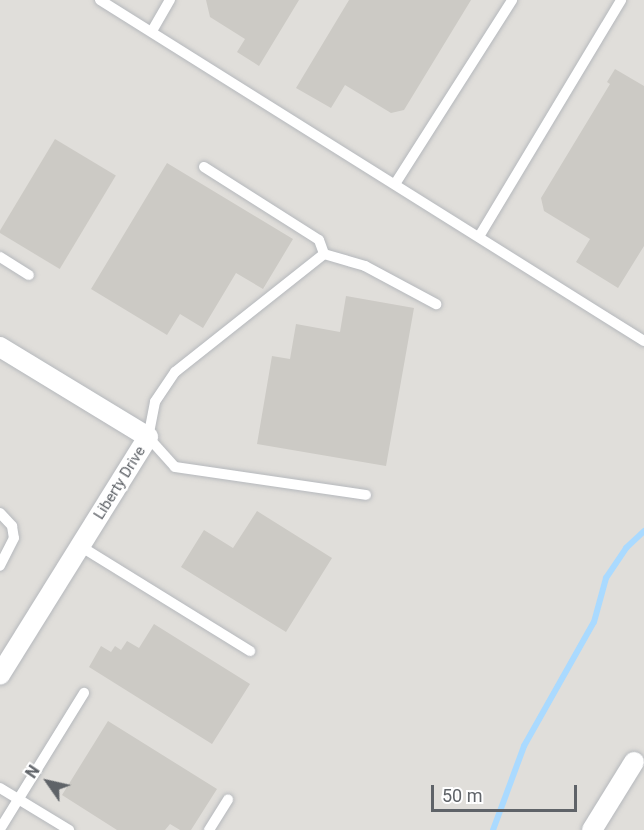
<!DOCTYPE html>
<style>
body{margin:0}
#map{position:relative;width:644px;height:830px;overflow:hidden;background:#f1efe8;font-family:Roboto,sans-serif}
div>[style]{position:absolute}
.industrial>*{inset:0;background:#e0deda;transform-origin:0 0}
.stream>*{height:6px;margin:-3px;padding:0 3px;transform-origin:3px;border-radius:3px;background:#aadaff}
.building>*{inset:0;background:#cccac5;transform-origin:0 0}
.roads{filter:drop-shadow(0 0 2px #b5b8bc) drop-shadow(0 0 2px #b5b8bc)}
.lane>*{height:10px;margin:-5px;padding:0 5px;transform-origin:5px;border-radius:5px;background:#fff}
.street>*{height:20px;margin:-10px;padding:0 10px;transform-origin:10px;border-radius:10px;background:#fff}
span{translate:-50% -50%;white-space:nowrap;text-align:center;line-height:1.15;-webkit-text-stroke:5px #fff;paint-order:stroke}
.street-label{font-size:15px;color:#5f6368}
.north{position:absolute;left:18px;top:752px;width:60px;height:60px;-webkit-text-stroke:4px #fff;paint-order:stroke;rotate:304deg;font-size:16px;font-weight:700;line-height:24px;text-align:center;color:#5f6368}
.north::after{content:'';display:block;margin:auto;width:21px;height:27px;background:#5f6368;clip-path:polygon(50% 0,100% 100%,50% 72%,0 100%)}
.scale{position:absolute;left:431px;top:785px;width:146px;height:27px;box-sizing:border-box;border:3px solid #5f6368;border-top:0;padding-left:8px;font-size:18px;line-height:21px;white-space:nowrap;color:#5f6368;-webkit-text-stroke:4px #fff;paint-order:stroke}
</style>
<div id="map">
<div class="industrial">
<div style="left:0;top:0;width:644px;height:830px"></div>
</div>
<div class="stream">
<div style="left:493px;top:830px;width:90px;rotate:-69.7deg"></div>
<div style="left:524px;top:746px;width:142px;rotate:-60.6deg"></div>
<div style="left:594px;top:622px;width:46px;rotate:-74.7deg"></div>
<div style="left:606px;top:578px;width:36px;rotate:-56deg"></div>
<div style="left:626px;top:548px;width:25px;rotate:-43deg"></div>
</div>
<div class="building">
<div style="clip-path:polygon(206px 0,299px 0,259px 66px,237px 52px,245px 39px,210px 17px)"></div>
<div style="clip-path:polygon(349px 0,471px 0,404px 110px,391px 113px,345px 85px,331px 108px,296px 88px)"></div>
<div style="clip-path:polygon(615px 69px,644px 86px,644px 246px,618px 288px,576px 262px,590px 239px,544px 211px,541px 198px,610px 84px,607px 82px)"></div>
<div style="left:55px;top:139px;width:71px;height:109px;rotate:31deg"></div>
<div style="clip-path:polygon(167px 163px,293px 239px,263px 289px,236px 273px,203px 328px,180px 314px,167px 335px,91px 289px)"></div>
<div style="clip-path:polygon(346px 296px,414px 308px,386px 466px,257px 444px,272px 356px,290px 359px,296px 324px,340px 332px)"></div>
<div style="clip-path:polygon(257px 511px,332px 558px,286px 632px,181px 567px,204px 530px,233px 548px)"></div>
<div style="clip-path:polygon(154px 624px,250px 684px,212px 744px,89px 667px,101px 646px,111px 652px,115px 646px,121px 650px,127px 641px,139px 648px)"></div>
<div style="clip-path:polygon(108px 721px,217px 789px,191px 830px,180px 830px,170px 824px,165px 830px,117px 830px,62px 795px)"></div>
</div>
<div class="roads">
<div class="lane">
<div style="left:100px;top:0;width:642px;rotate:32.08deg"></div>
<div style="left:152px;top:31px;width:36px;rotate:-60deg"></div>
<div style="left:204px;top:167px;width:136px;rotate:32.4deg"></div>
<div style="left:319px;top:240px;width:15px;rotate:70deg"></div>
<div style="left:324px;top:254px;width:190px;rotate:141.6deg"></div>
<div style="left:175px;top:372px;width:36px;rotate:124deg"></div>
<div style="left:155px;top:402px;width:36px;rotate:101deg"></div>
<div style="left:148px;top:437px;width:40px;rotate:48deg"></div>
<div style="left:175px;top:467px;width:193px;rotate:8.3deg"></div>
<div style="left:395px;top:184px;width:218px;rotate:-57.5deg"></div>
<div style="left:480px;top:235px;width:274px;rotate:-59deg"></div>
<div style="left:324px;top:254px;width:43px;rotate:16.3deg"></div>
<div style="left:365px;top:266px;width:81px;rotate:28.2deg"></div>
<div style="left:0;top:257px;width:34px;rotate:32deg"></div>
<div style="left:0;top:513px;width:18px;rotate:47deg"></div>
<div style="left:12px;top:526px;width:12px;rotate:81deg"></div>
<div style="left:14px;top:538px;width:31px;rotate:117deg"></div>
<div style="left:80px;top:546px;width:200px;rotate:31.7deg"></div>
<div style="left:0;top:788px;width:81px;rotate:31.3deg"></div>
<div style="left:0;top:829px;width:160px;rotate:-58.3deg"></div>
<div style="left:209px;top:830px;width:36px;rotate:-58deg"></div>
</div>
<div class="street">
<div style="left:0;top:347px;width:173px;rotate:31.3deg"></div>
<div style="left:148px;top:437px;width:280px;rotate:121.9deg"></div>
<div style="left:592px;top:830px;width:80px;rotate:-58.3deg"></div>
</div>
</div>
<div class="street-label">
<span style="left:120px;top:483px;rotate:-58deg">Liberty Drive</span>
</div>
<div class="north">N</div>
<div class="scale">50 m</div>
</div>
